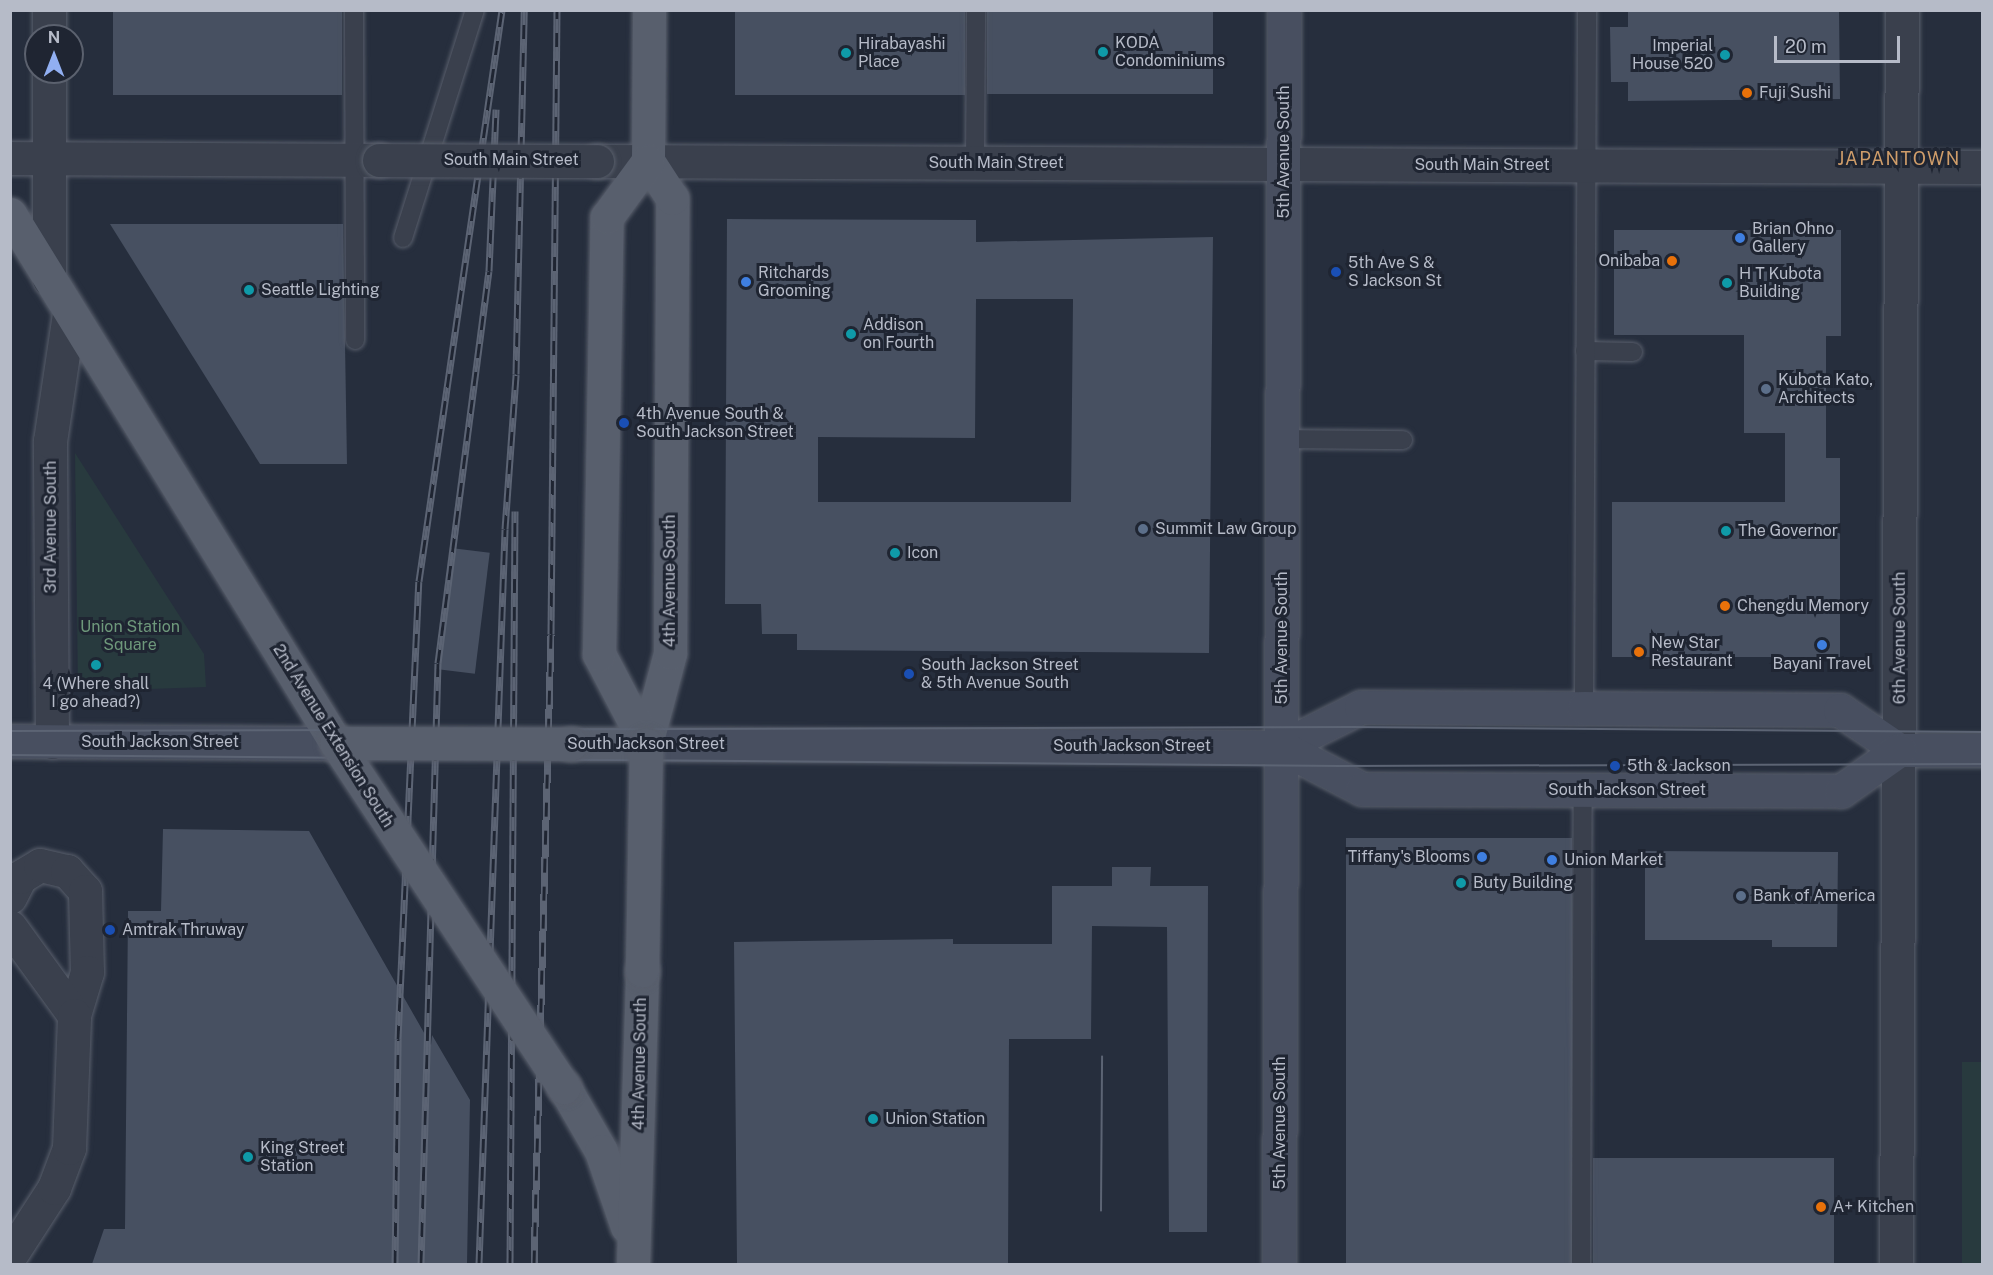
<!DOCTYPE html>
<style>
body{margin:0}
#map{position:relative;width:1993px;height:1275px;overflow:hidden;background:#262e3d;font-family:"Public Sans",sans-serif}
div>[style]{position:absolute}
.green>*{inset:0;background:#283a3e;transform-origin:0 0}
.building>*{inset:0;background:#475061;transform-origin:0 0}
.roads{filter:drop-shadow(0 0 2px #585e6b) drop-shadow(0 0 2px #585e6b)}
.service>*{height:18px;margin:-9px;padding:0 9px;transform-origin:9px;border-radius:9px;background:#3a404d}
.minor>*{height:33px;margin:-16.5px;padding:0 16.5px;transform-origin:16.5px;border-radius:16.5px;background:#3a404d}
.tertiary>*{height:33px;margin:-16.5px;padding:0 16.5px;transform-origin:16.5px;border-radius:16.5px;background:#3a404d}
.secondary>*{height:33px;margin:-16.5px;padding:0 16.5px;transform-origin:16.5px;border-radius:16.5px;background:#484f60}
.primary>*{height:33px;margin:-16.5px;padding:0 16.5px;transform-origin:16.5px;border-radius:16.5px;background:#585f6d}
.tram>*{height:1.5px;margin:-0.75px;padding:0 0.75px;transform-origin:0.75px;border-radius:0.75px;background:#5c6474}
.rail>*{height:7px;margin-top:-3.5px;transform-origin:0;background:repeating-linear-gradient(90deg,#1f2532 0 14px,#5c6474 0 28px);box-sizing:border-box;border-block:2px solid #5c6474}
.bridges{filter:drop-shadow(0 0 2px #585e6b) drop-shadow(0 0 2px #585e6b)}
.tertiary-bridge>*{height:33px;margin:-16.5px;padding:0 16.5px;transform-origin:16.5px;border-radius:16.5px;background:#3a404d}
.primary-bridge>*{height:33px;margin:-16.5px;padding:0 16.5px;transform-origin:16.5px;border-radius:16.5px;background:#585f6d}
.dots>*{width:16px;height:16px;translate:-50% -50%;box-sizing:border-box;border:3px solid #1f2532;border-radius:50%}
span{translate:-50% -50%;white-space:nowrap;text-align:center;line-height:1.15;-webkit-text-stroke:6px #1f2532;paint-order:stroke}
.poi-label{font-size:16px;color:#b6bbc8}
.left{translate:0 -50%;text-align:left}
.right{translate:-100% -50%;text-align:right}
.street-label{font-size:16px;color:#b6bbc8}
.park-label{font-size:16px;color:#6e987b}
.neighbourhood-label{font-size:18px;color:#cf9d6a;letter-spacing:1.5px}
.frame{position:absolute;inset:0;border:12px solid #b6bbc8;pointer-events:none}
.north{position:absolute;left:24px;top:24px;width:60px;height:60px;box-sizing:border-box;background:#1f2532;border:2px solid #5b616e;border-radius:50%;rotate:0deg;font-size:16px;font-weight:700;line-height:24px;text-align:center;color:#b6bbc8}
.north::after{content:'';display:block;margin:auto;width:21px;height:27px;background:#91aff2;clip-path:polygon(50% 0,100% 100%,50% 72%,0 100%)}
.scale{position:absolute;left:1774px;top:36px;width:126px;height:27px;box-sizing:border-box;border:3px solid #b6bbc8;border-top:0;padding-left:8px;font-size:18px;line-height:21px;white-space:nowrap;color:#b6bbc8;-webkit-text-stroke:4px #1f2532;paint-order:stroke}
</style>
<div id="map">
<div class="green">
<div style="clip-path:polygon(75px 453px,204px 654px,206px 687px,90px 691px,78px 685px)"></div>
<div style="left:1962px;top:1062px;width:20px;height:202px"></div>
</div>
<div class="building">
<div style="left:113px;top:10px;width:229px;height:85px"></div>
<div style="left:735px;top:10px;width:230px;height:85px"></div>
<div style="left:987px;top:10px;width:226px;height:84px"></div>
<div style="clip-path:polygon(1628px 10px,1839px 10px,1840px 99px,1628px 101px,1628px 82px,1611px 82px,1610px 27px,1628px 27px)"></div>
<div style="clip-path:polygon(evenodd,727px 219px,976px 220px,976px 242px,1213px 237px,1209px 653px,797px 650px,797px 634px,762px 634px,761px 604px,725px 604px,727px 219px,976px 299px,1073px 299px,1071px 502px,818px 502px,818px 437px,975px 438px,976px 299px)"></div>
<div style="clip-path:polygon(110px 224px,343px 224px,347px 464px,260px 464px)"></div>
<div style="clip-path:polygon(1614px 230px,1841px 230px,1841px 336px,1826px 336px,1826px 458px,1840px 458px,1840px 657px,1612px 657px,1612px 502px,1785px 502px,1785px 433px,1744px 433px,1744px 335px,1614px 335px)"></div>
<div style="left:451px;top:548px;width:39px;height:122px;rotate:7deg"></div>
<div style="clip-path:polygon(163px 829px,309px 831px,431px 1045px,432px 1035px,470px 1100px,467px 1264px,92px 1264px,104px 1229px,125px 1229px,128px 911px,161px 911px)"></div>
<div style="left:1346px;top:838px;width:226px;height:426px"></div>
<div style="clip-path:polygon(1645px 851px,1838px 852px,1837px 947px,1772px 947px,1772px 940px,1645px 940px)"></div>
<div style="clip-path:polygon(1112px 867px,1151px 867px,1150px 886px,1208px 886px,1207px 1232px,1169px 1232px,1167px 927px,1092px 926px,1091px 1039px,1009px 1039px,1008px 1264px,737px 1264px,734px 942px,953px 939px,953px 944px,1052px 944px,1052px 886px,1112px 886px)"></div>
<div style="left:1593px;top:1158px;width:241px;height:106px"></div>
</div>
<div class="roads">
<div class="service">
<div style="left:354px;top:10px;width:330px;rotate:89.8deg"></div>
<div style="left:975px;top:163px;width:153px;rotate:-89.6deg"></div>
<div style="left:403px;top:238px;width:239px;rotate:-72.5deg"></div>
<div style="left:1585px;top:351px;width:48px;rotate:1.2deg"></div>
<div style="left:1283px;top:439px;width:120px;rotate:0.5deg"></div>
<div style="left:1584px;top:708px;width:698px;rotate:-89.75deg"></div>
<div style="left:1581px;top:1264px;width:474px;rotate:-89.8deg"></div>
</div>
<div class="minor">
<div style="left:1284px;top:164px;width:698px;rotate:0.25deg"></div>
<div style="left:10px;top:897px;width:22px;rotate:-63deg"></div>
<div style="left:20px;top:877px;width:23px;rotate:-31deg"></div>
<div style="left:40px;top:865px;width:28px;rotate:13deg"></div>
<div style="left:67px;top:871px;width:27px;rotate:48deg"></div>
<div style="left:85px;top:891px;width:81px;rotate:88.6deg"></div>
<div style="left:87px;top:972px;width:45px;rotate:106.8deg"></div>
<div style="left:74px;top:1015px;width:109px;rotate:-126deg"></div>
<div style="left:10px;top:1256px;width:81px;rotate:-57.1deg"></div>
<div style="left:54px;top:1188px;width:43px;rotate:-69.4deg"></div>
<div style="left:69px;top:1148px;width:133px;rotate:-87.8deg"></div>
</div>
<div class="tertiary">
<div style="left:49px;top:10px;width:26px;rotate:90deg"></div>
<div style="left:10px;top:158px;width:369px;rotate:0.3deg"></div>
<div style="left:597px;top:161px;width:687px;rotate:0.25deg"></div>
<div style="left:49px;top:279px;width:207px;rotate:-90deg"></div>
<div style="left:52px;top:742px;width:301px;rotate:-90.4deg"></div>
<div style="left:50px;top:441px;width:128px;rotate:-81.5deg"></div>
<div style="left:1896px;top:1264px;width:1254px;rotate:-89.73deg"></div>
</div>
<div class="secondary">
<div style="left:10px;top:741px;width:326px;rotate:0.4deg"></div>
<div style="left:646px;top:744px;width:635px;rotate:0.27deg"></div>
<div style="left:1281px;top:747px;width:89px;rotate:-26.6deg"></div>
<div style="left:1361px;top:707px;width:223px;rotate:0.3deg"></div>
<div style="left:1584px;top:708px;width:256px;rotate:0.4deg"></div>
<div style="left:1840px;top:710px;width:71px;rotate:34.1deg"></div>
<div style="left:1899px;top:750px;width:83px"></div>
<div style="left:1281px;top:747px;width:91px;rotate:27.4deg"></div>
<div style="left:1362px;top:789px;width:479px;rotate:0.2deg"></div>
<div style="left:1841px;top:791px;width:71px;rotate:-35.3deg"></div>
<div style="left:1279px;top:1264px;width:1254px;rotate:-89.77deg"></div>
</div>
<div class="primary">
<div style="left:10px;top:214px;width:621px;rotate:58.36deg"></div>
<div style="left:571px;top:744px;width:75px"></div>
<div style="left:646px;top:744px;width:94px;rotate:-75.2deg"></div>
<div style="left:670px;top:653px;width:455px;rotate:-89.7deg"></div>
<div style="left:672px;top:198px;width:44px;rotate:-123deg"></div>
<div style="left:648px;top:161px;width:151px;rotate:-89.6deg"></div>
<div style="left:646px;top:744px;width:102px;rotate:-117.6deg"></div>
<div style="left:599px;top:654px;width:437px;rotate:-89deg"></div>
<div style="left:607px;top:217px;width:69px;rotate:-53.8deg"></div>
<div style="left:564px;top:1087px;width:74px;rotate:60deg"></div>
<div style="left:601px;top:1151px;width:80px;rotate:71.1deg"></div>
<div style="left:633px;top:1264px;width:293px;rotate:-88.2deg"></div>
</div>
</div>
<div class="tram">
<div style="left:10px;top:731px;width:1342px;rotate:-0.17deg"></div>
<div style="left:1352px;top:727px;width:630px;rotate:0.45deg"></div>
<div style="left:10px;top:755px;width:1330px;rotate:0.47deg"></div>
<div style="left:1340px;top:766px;width:642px;rotate:-0.18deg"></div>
<div style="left:1101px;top:1211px;width:154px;rotate:-89.6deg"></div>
</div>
<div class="rail">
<div style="left:395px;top:1264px;width:225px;rotate:-89.2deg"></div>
<div style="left:398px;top:1039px;width:458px;rotate:-87.4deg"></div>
<div style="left:419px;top:581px;width:577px;rotate:-81.73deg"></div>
<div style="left:421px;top:1264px;width:601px;rotate:-88.38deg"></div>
<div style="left:438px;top:663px;width:395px;rotate:-82.6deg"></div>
<div style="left:489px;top:271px;width:162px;rotate:-87.5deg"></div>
<div style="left:479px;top:1264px;width:735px;rotate:-87.97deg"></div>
<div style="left:505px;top:529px;width:155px;rotate:-85.9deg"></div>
<div style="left:516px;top:374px;width:364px;rotate:-88.7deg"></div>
<div style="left:510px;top:1264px;width:753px;rotate:-89.62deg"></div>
<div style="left:534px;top:1264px;width:630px;rotate:-88.45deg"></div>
<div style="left:551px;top:634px;width:624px;rotate:-89.45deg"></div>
</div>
<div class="bridges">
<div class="tertiary-bridge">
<div style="left:379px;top:160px;width:218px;rotate:0.3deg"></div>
</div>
<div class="primary-bridge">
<div style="left:336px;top:743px;width:413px;rotate:56.5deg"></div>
<div style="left:336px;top:743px;width:235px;rotate:0.2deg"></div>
<div style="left:642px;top:971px;width:227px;rotate:-89deg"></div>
</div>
</div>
<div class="dots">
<div style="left:1103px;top:52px;background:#0f9aa8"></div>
<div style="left:846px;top:53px;background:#0f9aa8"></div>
<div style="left:1725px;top:55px;background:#0f9aa8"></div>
<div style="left:1747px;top:93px;background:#e8710a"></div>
<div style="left:1740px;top:238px;background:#3f7fe0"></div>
<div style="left:1672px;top:261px;background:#e8710a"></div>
<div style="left:1336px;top:272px;background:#1a4fb4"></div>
<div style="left:746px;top:282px;background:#3f7fe0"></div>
<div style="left:1727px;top:283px;background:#0f9aa8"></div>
<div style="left:249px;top:290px;background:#0f9aa8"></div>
<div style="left:851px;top:334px;background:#0f9aa8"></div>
<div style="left:1766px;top:389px;background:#5c6f8a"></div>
<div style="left:624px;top:423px;background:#1a4fb4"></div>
<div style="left:1143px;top:529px;background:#5c6f8a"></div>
<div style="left:1726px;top:531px;background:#0f9aa8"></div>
<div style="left:895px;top:553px;background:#0f9aa8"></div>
<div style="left:1725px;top:606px;background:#e8710a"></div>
<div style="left:1822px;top:645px;background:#3f7fe0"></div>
<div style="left:1639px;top:652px;background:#e8710a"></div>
<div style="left:96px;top:665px;background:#0f9aa8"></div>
<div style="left:909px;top:674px;background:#1a4fb4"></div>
<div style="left:1615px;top:766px;background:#1a4fb4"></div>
<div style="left:1482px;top:857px;background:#3f7fe0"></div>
<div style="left:1552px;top:860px;background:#3f7fe0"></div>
<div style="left:1461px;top:883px;background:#0f9aa8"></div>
<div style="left:1741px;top:896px;background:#5c6f8a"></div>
<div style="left:110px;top:930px;background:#1a4fb4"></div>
<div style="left:873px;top:1119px;background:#0f9aa8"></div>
<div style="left:248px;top:1157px;background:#0f9aa8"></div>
<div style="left:1821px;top:1207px;background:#e8710a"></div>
</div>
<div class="poi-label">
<span class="left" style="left:1115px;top:52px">KODA<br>Condominiums</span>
<span class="left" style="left:858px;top:53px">Hirabayashi<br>Place</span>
<span class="right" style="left:1713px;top:55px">Imperial<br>House 520</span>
<span class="left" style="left:1759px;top:93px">Fuji Sushi</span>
<span class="left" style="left:1752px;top:238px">Brian Ohno<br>Gallery</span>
<span class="right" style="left:1660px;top:261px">Onibaba</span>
<span class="left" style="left:1348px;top:272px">5th Ave S &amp;<br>S Jackson St</span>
<span class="left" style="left:758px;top:282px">Ritchards<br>Grooming</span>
<span class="left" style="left:1739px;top:283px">H T Kubota<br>Building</span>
<span class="left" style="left:261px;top:290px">Seattle Lighting</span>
<span class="left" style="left:863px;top:334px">Addison<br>on Fourth</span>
<span class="left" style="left:1778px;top:389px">Kubota Kato,<br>Architects</span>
<span class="left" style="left:636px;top:423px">4th Avenue South &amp;<br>South Jackson Street</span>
<span class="left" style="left:1155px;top:529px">Summit Law Group</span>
<span class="left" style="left:1738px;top:531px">The Governor</span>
<span class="left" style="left:907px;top:553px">Icon</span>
<span class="left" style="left:1737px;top:606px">Chengdu Memory</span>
<span class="left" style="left:1651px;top:652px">New Star<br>Restaurant</span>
<span style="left:1822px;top:664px">Bayani Travel</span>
<span class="left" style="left:921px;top:674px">South Jackson Street<br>&amp; 5th Avenue South</span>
<span style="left:96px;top:693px">4 (Where shall<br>I go ahead?)</span>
<span class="left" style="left:1627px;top:766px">5th &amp; Jackson</span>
<span class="right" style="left:1470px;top:857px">Tiffany's Blooms</span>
<span class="left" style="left:1564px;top:860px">Union Market</span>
<span class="left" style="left:1473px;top:883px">Buty Building</span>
<span class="left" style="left:1753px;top:896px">Bank of America</span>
<span class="left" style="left:122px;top:930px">Amtrak Thruway</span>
<span class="left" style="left:885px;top:1119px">Union Station</span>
<span class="left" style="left:260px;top:1157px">King Street<br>Station</span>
<span class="left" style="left:1833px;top:1207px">A+ Kitchen</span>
</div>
<div class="street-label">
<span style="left:1284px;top:152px;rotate:-90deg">5th Avenue South</span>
<span style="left:511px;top:160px">South Main Street</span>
<span style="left:996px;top:163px">South Main Street</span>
<span style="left:1482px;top:165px">South Main Street</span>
<span style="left:51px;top:527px;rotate:-90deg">3rd Avenue South</span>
<span style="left:670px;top:581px;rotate:-90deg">4th Avenue South</span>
<span style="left:1282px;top:638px;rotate:-90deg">5th Avenue South</span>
<span style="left:1900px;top:638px;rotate:-90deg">6th Avenue South</span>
<span style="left:333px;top:736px;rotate:58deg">2nd Avenue Extension South</span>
<span style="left:160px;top:742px">South Jackson Street</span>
<span style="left:646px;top:744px">South Jackson Street</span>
<span style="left:1132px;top:746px">South Jackson Street</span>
<span style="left:1627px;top:790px">South Jackson Street</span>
<span style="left:640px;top:1064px;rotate:-89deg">4th Avenue South</span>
<span style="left:1280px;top:1123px;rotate:-90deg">5th Avenue South</span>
</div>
<div class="park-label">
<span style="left:130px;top:636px">Union Station<br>Square</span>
</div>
<div class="neighbourhood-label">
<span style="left:1899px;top:159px">JAPANTOWN</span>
</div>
<div class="frame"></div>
<div class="north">N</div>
<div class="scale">20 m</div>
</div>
